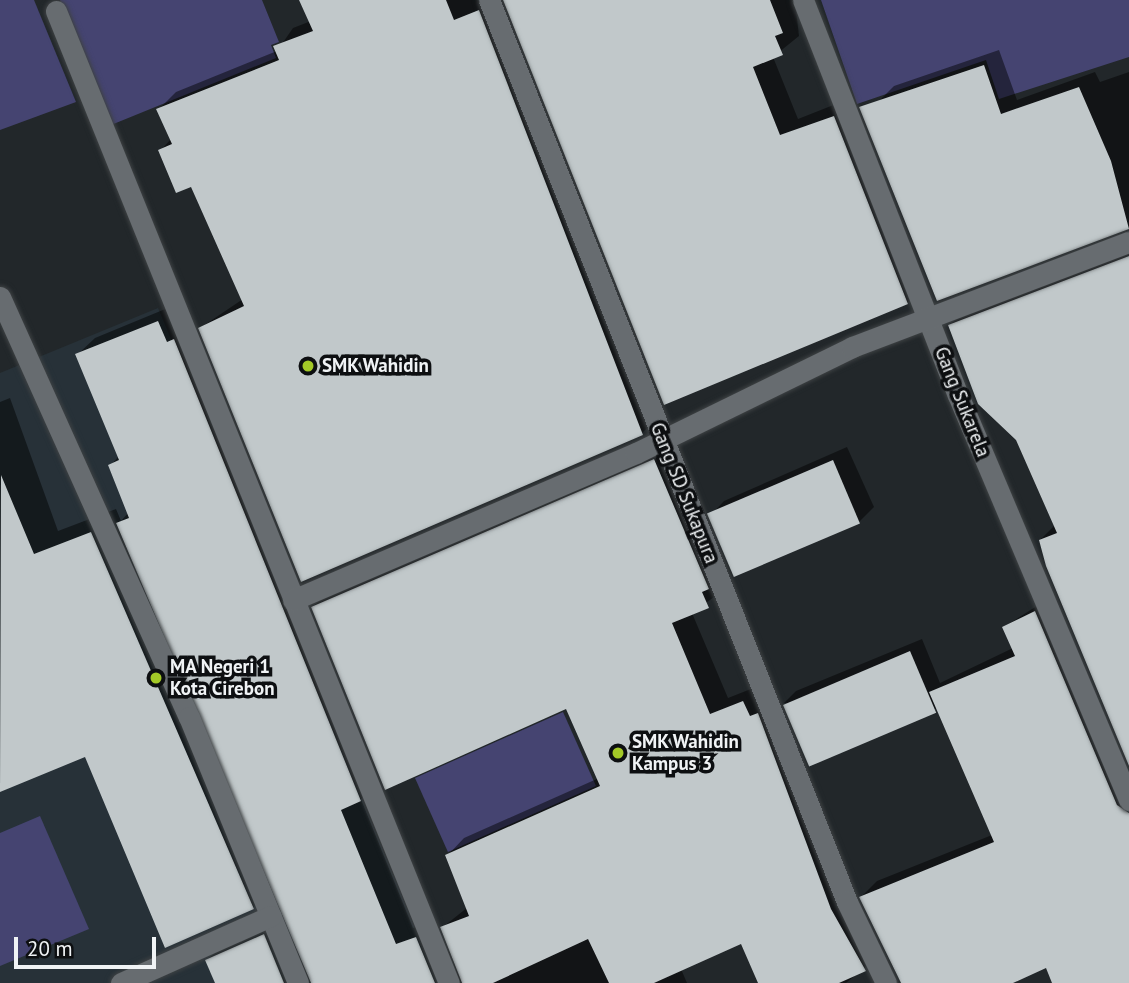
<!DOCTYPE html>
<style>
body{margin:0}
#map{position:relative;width:1129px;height:983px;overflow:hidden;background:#22272a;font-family:"PT Sans",sans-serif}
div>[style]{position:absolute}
.built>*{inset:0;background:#273138}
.green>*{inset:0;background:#454471;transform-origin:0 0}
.shadow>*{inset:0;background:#0007}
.building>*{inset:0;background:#c1c8ca;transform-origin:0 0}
.roads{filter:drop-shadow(0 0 2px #3e4244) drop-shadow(0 0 2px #3e4244)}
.minor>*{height:21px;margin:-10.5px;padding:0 10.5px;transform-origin:10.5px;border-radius:10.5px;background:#676c70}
.dots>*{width:19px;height:19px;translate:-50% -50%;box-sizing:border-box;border:4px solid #0d0f11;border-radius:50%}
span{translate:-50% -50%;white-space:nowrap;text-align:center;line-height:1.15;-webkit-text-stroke:7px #0d0f11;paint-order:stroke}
.poi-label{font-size:19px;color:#f0f3f5;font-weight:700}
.left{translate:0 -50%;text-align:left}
.street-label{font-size:19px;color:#f0f3f5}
.scale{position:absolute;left:14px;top:937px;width:142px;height:32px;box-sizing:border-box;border:4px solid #f0f3f5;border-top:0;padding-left:9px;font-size:21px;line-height:24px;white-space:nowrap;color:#f0f3f5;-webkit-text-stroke:5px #0d0f11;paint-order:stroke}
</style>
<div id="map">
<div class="built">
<div style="clip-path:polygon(158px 308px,438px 983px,0 983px,0 373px)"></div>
</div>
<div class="green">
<div style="clip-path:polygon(0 0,34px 0,76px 102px,0 130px)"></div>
<div style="clip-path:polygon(60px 0,262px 0,279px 42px,271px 45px,276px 58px,111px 125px)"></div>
<div style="clip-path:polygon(821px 0,1129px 0,1129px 57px,999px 99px,986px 60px,857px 104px)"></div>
<div style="left:563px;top:712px;width:81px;height:162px;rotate:66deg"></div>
<div style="clip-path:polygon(40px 816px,89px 929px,0 966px,0 833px)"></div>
</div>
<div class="shadow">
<div style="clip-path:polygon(303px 0,499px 0,660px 416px,642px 433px,200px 328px,243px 299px,191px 185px,160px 151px,171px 139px,158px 110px,176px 92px,277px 51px,293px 28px,311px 21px)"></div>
<div style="clip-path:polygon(505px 0,795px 0,799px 36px,773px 57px,798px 119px,836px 104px,925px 285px,907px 303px)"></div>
<div style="clip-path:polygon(999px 50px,1017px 100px,1095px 72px,1100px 82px,1129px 72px,1129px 228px,938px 299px,878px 102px,894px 86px)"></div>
<div style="clip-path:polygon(1129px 247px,1129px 764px,1040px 540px,1055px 525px,1017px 439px,950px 325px,966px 309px)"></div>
<div style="clip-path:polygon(175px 305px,377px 782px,361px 799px,413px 928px,434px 920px,457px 975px,443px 927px,468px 907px,447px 856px,464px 838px,599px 778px,567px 706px,313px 607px,330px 590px,671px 443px,725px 589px,692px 613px,728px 698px,761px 685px,848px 891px,882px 953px,846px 983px,761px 983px,742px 942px,681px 969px,687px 983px,217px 983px,207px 960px,225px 943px,281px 918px,311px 977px,273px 887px,253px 908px,86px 755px,0 790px,0 402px,10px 398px,58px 531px,116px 509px,121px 521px,129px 512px,110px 466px,119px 456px,77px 355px,95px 338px)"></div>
<div style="clip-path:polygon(847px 447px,874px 507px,859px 522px,710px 516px,724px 501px)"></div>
<div style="clip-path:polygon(1051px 597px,1129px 781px,1129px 983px,1053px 983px,1046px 966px,1007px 983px,901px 983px,861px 897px,877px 881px,992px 835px,938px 709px,784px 703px,796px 691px,922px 639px,940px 683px,1013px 648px,1004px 627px)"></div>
</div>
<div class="building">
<div style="clip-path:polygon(299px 0,446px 0,454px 20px,479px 10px,643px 435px,301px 582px,198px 328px,244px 306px,191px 187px,176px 193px,158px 150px,172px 144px,156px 109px,279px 60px,273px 46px,313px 31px)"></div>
<div style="clip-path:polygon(503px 0,770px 0,783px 33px,775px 36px,783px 55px,753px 67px,780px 135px,834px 116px,908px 304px,664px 405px)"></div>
<div style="clip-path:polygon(984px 65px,1001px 114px,1079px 87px,1111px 161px,1129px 229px,937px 301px,859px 107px)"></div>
<div style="clip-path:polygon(1129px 256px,1129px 766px,1046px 566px,1039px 540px,1057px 533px,1016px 440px,978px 404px,948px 325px)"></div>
<div style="clip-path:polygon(158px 321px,167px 342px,174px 339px,361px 801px,341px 810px,396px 944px,416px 937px,435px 983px,311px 983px,116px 523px,129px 518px,108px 465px,119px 460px,75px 354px)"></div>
<div style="clip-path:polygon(654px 459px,709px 589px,702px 592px,709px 608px,672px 623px,710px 714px,743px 701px,750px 716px,758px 713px,831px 909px,866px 971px,839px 983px,758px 983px,741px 944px,654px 983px,609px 983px,588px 939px,493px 983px,462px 983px,440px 927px,469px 916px,445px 855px,600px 786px,566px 709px,385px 790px,311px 607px)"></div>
<div style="left:833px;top:460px;width:69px;height:137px;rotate:67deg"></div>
<div style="clip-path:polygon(1px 475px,34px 554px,91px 532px,254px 909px,165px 948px,85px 757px,0 792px)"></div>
<div style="clip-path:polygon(1035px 611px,1117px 805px,1129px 813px,1129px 983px,1052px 983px,1046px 968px,1013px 983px,901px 983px,859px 897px,994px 842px,929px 692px,1015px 656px,1002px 627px)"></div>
<div style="left:910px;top:651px;width:67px;height:138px;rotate:67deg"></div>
<div style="clip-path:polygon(264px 934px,284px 983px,215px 983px,205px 960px)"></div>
</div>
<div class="roads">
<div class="minor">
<div style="left:489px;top:0;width:970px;rotate:68.35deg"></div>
<div style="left:847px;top:902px;width:90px;rotate:64.3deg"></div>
<div style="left:803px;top:0;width:424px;rotate:68.6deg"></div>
<div style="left:958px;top:395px;width:440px;rotate:67.1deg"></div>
<div style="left:56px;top:11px;width:1048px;rotate:67.99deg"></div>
<div style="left:0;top:297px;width:461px;rotate:65.8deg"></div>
<div style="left:189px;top:717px;width:287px;rotate:67.7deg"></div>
<div style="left:293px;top:600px;width:373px;rotate:-23.2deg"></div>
<div style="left:636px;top:453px;width:241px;rotate:-26.1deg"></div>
<div style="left:852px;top:347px;width:296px;rotate:-20.8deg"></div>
<div style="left:121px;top:983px;width:164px;rotate:-24.1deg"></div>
</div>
</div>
<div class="dots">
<div style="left:308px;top:366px;background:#a3c927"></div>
<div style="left:156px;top:678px;background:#a3c927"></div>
<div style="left:618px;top:753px;background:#a3c927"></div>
</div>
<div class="poi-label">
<span class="left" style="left:322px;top:366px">SMK Wahidin</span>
<span class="left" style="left:170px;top:678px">MA Negeri 1<br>Kota Cirebon</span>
<span class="left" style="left:632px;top:753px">SMK Wahidin<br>Kampus 3</span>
</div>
<div class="street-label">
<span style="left:962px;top:402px;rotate:68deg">Gang Sukarela</span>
<span style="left:684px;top:493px;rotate:68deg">Gang SD Sukapura</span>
</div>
<div class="scale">20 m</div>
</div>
